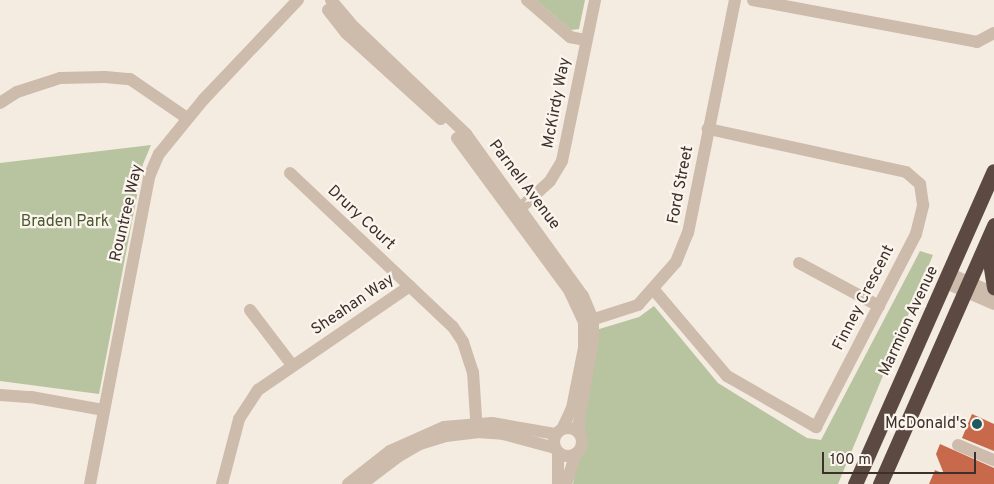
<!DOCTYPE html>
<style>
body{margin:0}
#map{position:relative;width:994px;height:484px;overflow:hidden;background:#f4ebe1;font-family:Overpass,sans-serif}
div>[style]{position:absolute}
.green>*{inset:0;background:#b8c4a0}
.building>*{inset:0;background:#c8694b}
.minor>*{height:12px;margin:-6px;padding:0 6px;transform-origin:6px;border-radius:6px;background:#cdbbac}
.minor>.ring{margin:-6px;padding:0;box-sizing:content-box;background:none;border:12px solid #cdbbac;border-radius:50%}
.highway>*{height:15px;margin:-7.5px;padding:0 7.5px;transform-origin:7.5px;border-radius:7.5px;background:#5c4a42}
.dots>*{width:14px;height:14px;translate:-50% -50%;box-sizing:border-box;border:2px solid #fbf5ee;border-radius:50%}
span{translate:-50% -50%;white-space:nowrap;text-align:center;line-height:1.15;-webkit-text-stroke:4.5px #fbf5ee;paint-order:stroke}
.street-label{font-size:16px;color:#3b302b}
.park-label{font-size:16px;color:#4a5a2e}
.poi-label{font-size:16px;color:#3b302b}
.right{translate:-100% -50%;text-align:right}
.scale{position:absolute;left:822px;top:452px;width:154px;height:22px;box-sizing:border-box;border:2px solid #3b302b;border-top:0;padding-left:6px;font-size:15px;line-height:18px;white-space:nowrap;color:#3b302b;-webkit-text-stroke:4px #fbf5ee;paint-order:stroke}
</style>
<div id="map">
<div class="green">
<div style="clip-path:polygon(536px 0,585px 0,579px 29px,571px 30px)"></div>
<div style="clip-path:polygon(151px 145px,143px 164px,99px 394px,0 381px,0 163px)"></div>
<div style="clip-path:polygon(920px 251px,933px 255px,838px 484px,573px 484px,596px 354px,596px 330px,639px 317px,654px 306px,718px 383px,807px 438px,821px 440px)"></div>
</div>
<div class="building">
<div style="clip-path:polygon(972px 414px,994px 424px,994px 451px,962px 438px)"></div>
<div style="clip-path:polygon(940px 444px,994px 468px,994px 484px,929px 484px,935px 470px,944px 474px,936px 454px)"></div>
</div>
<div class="minor">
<div style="left:331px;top:0;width:30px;rotate:50deg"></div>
<div style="left:350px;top:23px;width:161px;rotate:43.7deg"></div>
<div style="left:466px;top:134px;width:200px;rotate:54.2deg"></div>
<div style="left:583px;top:296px;width:25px;rotate:67deg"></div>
<div style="left:593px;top:319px;width:19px;rotate:90deg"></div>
<div style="left:593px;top:338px;width:86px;rotate:99.4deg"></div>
<div style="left:579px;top:423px;width:11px;rotate:85deg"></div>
<div style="left:527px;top:0;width:57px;rotate:40.7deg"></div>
<div style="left:570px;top:37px;width:16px;rotate:11deg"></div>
<div style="left:753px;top:0;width:228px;rotate:10.6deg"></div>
<div style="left:977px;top:42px;width:19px;rotate:-28deg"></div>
<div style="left:328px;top:10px;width:29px;rotate:52deg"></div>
<div style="left:346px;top:33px;width:128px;rotate:42.2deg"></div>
<div style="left:0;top:103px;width:20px;rotate:-33deg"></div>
<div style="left:17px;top:92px;width:45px;rotate:-18deg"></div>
<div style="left:60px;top:78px;width:45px;rotate:-1.3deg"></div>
<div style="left:105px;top:77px;width:25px;rotate:5deg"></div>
<div style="left:130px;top:79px;width:69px;rotate:34.4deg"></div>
<div style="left:457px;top:138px;width:189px;rotate:53.6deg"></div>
<div style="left:569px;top:290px;width:35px;rotate:65deg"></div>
<div style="left:584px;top:322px;width:26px;rotate:90deg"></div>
<div style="left:584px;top:348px;width:61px;rotate:101.3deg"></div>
<div style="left:572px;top:408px;width:23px;rotate:115deg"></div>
<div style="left:290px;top:173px;width:224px;rotate:43.4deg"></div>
<div style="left:453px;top:327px;width:18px;rotate:56deg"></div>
<div style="left:463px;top:342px;width:32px;rotate:72deg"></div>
<div style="left:473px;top:372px;width:60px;rotate:86.2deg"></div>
<div style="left:515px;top:213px;width:47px;rotate:-42.4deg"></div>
<div style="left:550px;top:181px;width:23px;rotate:-59deg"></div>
<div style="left:562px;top:161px;width:164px;rotate:-78.4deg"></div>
<div style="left:799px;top:263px;width:91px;rotate:28.3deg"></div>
<div style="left:950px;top:274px;width:48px;rotate:23.4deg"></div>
<div style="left:946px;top:283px;width:52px;rotate:23.6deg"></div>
<div style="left:654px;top:290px;width:113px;rotate:49.7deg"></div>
<div style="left:727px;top:376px;width:103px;rotate:29.8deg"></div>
<div style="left:816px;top:427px;width:217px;rotate:-62.6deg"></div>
<div style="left:916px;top:234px;width:30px;rotate:-76deg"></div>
<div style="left:923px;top:205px;width:21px;rotate:-98deg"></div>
<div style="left:920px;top:184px;width:18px;rotate:-139deg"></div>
<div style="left:906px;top:172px;width:203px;rotate:-167.7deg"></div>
<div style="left:250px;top:310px;width:69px;rotate:52.6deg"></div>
<div style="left:585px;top:322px;width:56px;rotate:-17.8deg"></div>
<div style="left:638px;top:305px;width:57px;rotate:-48.5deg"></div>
<div style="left:676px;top:262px;width:31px;rotate:-68deg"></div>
<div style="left:688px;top:233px;width:238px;rotate:-78.6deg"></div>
<div style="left:0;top:395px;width:31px;rotate:4deg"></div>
<div style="left:31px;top:397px;width:73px;rotate:10.2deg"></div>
<div class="ring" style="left:554px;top:428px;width:16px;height:16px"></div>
<div style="left:958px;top:445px;width:39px;rotate:23deg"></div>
<div style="left:558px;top:452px;width:32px;rotate:90deg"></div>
<div style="left:90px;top:484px;width:313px;rotate:-79.1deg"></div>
<div style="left:149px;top:177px;width:25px;rotate:-67deg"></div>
<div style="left:159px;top:154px;width:70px;rotate:-50.8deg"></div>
<div style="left:203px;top:100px;width:138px;rotate:-46.5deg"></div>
<div style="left:222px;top:484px;width:67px;rotate:-75.3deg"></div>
<div style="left:239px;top:419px;width:35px;rotate:-57deg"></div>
<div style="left:258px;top:390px;width:184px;rotate:-34.4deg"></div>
<div style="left:348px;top:484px;width:53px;rotate:-38.2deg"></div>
<div style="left:390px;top:451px;width:59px;rotate:-24deg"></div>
<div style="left:444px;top:427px;width:48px;rotate:-4.8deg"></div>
<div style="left:492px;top:423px;width:65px;rotate:9.8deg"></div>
<div style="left:362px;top:484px;width:46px;rotate:-37.1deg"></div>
<div style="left:399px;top:456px;width:24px;rotate:-30deg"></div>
<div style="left:420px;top:444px;width:27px;rotate:-17deg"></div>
<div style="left:446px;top:436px;width:31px;rotate:-7deg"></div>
<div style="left:477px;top:432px;width:26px;rotate:4deg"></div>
<div style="left:503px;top:434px;width:54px;rotate:15.1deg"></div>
<div style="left:566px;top:484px;width:32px;rotate:-72deg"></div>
</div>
<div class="highway">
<div style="left:987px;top:243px;width:45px;rotate:81deg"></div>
<div style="left:855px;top:484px;width:342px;rotate:-66.1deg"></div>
<div style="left:880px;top:484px;width:283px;rotate:-66.2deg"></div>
</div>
<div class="dots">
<div style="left:977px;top:424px;background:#1f5a5e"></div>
</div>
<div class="street-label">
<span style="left:557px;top:103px;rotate:-79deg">McKirdy Way</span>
<span style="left:524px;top:185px;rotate:53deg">Parnell Avenue</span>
<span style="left:681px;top:185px;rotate:-79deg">Ford Street</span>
<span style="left:127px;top:213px;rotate:-77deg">Rountree Way</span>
<span style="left:361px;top:218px;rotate:43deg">Drury Court</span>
<span style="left:864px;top:298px;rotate:-63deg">Finney Crescent</span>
<span style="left:353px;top:305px;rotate:-34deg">Sheahan Way</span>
<span style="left:909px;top:321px;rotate:-65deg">Marmion Avenue</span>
</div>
<div class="park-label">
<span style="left:65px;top:222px">Braden Park</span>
</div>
<div class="poi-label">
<span class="right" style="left:967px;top:424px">McDonald's</span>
</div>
<div class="scale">100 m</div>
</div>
